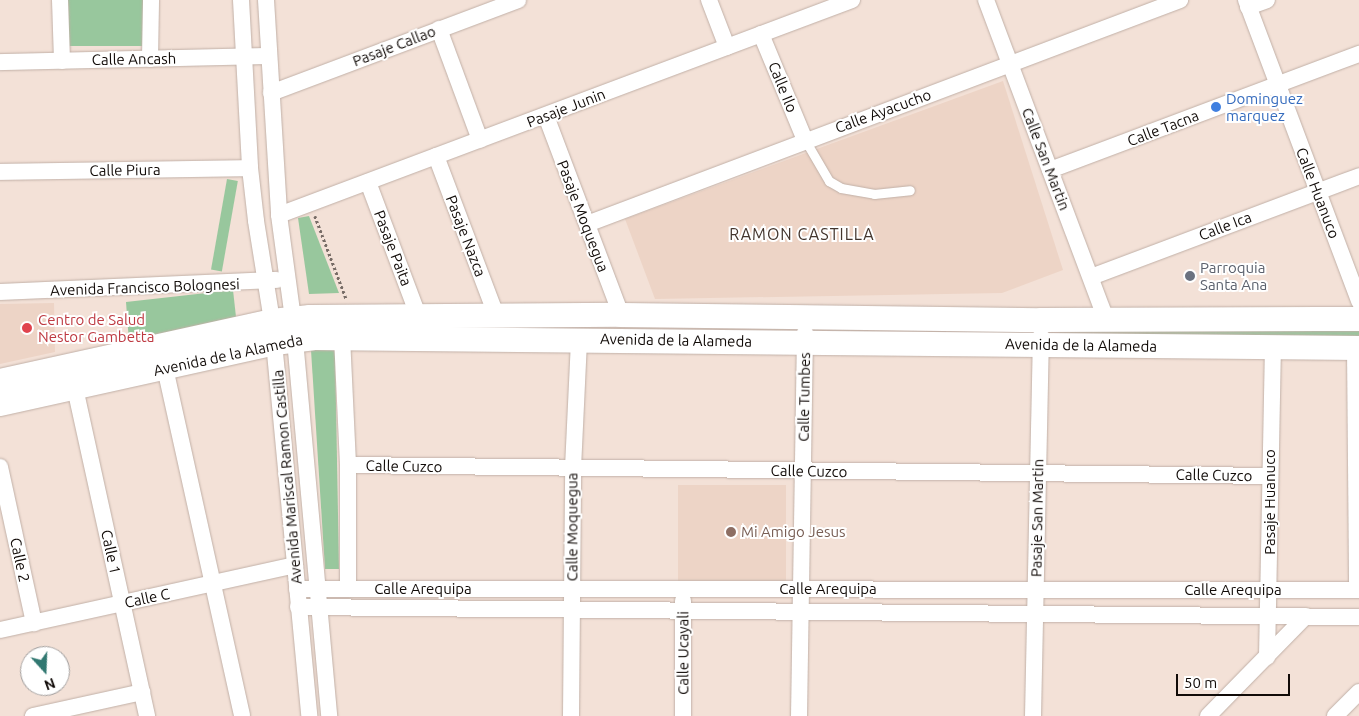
<!DOCTYPE html>
<style>
body{margin:0}
#map{position:relative;width:1359px;height:716px;overflow:hidden;background:#f3e1d7;font-family:Ubuntu,sans-serif}
div>[style]{position:absolute}
.built>*{inset:0;background:#edd4c6;transform-origin:0 0}
.green>*{inset:0;background:#98c79d;transform-origin:0 0}
.path>*{height:2.5px;margin-top:-1.25px;transform-origin:0;background:repeating-linear-gradient(90deg,#776c66 0 2.5px,transparent 0 5px)}
.roads{filter:drop-shadow(0 0 1px #c1b0a7) drop-shadow(0 0 1px #c1b0a7)}
.lane>*{height:9px;margin:-4.5px;padding:0 4.5px;transform-origin:4.5px;border-radius:4.5px;background:#fff}
.street>*{height:16px;margin:-8px;padding:0 8px;transform-origin:8px;border-radius:8px;background:#fff}
.secondary>*{height:24px;margin:-12px;padding:0 12px;transform-origin:12px;border-radius:12px;background:#fff}
.dots>*{width:14px;height:14px;translate:-50% -50%;box-sizing:border-box;border:2px solid #fff;border-radius:50%}
span{translate:-50% -50%;white-space:nowrap;text-align:center;line-height:1.15;-webkit-text-stroke:4px #fff;paint-order:stroke}
.street-label{font-size:15px;color:#110b08}
.shop-label{font-size:15px;color:#366cbe}
.left{translate:0 -50%;text-align:left}
.worship-label{font-size:15px;color:#5b616d}
.health-label{font-size:15px;color:#be3a42}
.education-label{font-size:15px;color:#785e54}
.neighbourhood-label{font-size:16px;color:#43352d;letter-spacing:1px}
.north{position:absolute;left:20px;top:646px;width:50px;height:50px;box-sizing:border-box;background:#fff;border:1px solid #a09d9c;border-radius:50%;rotate:160deg;font-size:14px;font-weight:700;line-height:20px;text-align:center;color:#110b08}
.north::after{content:'';display:block;margin:auto;width:18px;height:22px;background:#317871;clip-path:polygon(50% 0,100% 100%,50% 72%,0 100%)}
.scale{position:absolute;left:1176px;top:674px;width:114px;height:22px;box-sizing:border-box;border:2px solid #110b08;border-top:0;padding-left:6px;font-size:15px;line-height:18px;white-space:nowrap;color:#110b08;-webkit-text-stroke:4px #fff;paint-order:stroke}
</style>
<div id="map">
<div class="built">
<div style="clip-path:polygon(1003px 81px,1063px 270px,1002px 293px,655px 299px,625px 219px)"></div>
<div style="clip-path:polygon(54px 303px,55px 352px,0 364px,0 304px)"></div>
<div style="left:678px;top:485px;width:108px;height:96px"></div>
</div>
<div class="green">
<div style="left:68px;top:0;width:75px;height:46px"></div>
<div style="left:227px;top:179px;width:11px;height:92px;rotate:10deg"></div>
<div style="clip-path:polygon(309px 216px,339px 293px,309px 294px,298px 218px)"></div>
<div style="clip-path:polygon(233px 290px,236px 317px,129px 342px,126px 302px)"></div>
<div style="clip-path:polygon(1060px 327px,1359px 331px,1359px 341px,1059px 342px)"></div>
<div style="clip-path:polygon(335px 349px,339px 569px,325px 569px,311px 350px)"></div>
</div>
<div class="path">
<div style="left:315px;top:216px;width:88px;rotate:69.3deg"></div>
</div>
<div class="roads">
<div class="lane">
<div style="left:805px;top:140px;width:48px;rotate:59.7deg"></div>
<div style="left:829px;top:181px;width:14px;rotate:30deg"></div>
<div style="left:841px;top:188px;width:34px;rotate:10deg"></div>
<div style="left:874px;top:194px;width:36px;rotate:-6deg"></div>
</div>
<div class="street">
<div style="left:60px;top:0;width:61px;rotate:88.1deg"></div>
<div style="left:241px;top:0;width:168px;rotate:86.9deg"></div>
<div style="left:250px;top:168px;width:53px;rotate:83.5deg"></div>
<div style="left:256px;top:221px;width:101px;rotate:80.9deg"></div>
<div style="left:272px;top:321px;width:397px;rotate:84.6deg"></div>
<div style="left:266px;top:0;width:215px;rotate:86.5deg"></div>
<div style="left:279px;top:215px;width:104px;rotate:82.3deg"></div>
<div style="left:293px;top:318px;width:400px;rotate:84.8deg"></div>
<div style="left:709px;top:0;width:50px;rotate:69deg"></div>
<div style="left:986px;top:0;width:341px;rotate:69.4deg"></div>
<div style="left:1246px;top:0;width:322px;rotate:69.4deg"></div>
<div style="left:1248px;top:7px;width:20px;rotate:-20deg"></div>
<div style="left:439px;top:29px;width:118px;rotate:69.7deg"></div>
<div style="left:761px;top:34px;width:115px;rotate:67.5deg"></div>
<div style="left:150px;top:59px;width:59px;rotate:-89deg"></div>
<div style="left:0;top:62px;width:269px;rotate:-1.3deg"></div>
<div style="left:271px;top:93px;width:264px;rotate:-20.6deg"></div>
<div style="left:546px;top:116px;width:213px;rotate:69.3deg"></div>
<div style="left:436px;top:156px;width:170px;rotate:69.3deg"></div>
<div style="left:1050px;top:170px;width:330px;rotate:-20.6deg"></div>
<div style="left:0;top:172px;width:250px;rotate:-0.9deg"></div>
<div style="left:368px;top:182px;width:142px;rotate:69.4deg"></div>
<div style="left:279px;top:215px;width:612px;rotate:-20.57deg"></div>
<div style="left:587px;top:224px;width:634px;rotate:-20.69deg"></div>
<div style="left:1091px;top:277px;width:286px;rotate:-20.6deg"></div>
<div style="left:0;top:292px;width:277px;rotate:-2.5deg"></div>
<div style="left:342px;top:337px;width:128px;rotate:87.3deg"></div>
<div style="left:348px;top:465px;width:124px;rotate:90deg"></div>
<div style="left:1355px;top:348px;width:242px;rotate:89.5deg"></div>
<div style="left:165px;top:368px;width:356px;rotate:77.5deg"></div>
<div style="left:75px;top:388px;width:336px;rotate:77.6deg"></div>
<div style="left:348px;top:465px;width:922px;rotate:0.68deg"></div>
<div style="left:0;top:467px;width:160px;rotate:77.7deg"></div>
<div style="left:297px;top:589px;width:1062px;rotate:0.05deg"></div>
<div style="left:683px;top:601px;width:115px;rotate:90deg"></div>
<div style="left:298px;top:607px;width:1061px;rotate:0.54deg"></div>
<div style="left:0;top:630px;width:302px;rotate:-12.4deg"></div>
<div style="left:1267px;top:657px;width:310px;rotate:-88.9deg"></div>
<div style="left:33px;top:716px;width:112px;rotate:-12.4deg"></div>
<div style="left:571px;top:716px;width:248px;rotate:-89.5deg"></div>
<div style="left:573px;top:468px;width:129px;rotate:-87.3deg"></div>
<div style="left:799px;top:716px;width:383px;rotate:-89.1deg"></div>
<div style="left:1033px;top:716px;width:380px;rotate:-88.8deg"></div>
<div style="left:1208px;top:716px;width:140px;rotate:-45.6deg"></div>
<div style="left:1335px;top:716px;width:34px;rotate:-45deg"></div>
</div>
<div class="secondary">
<div style="left:0;top:381px;width:279px;rotate:-12.4deg"></div>
<div style="left:272px;top:321px;width:38px;rotate:-6deg"></div>
<div style="left:310px;top:317px;width:311px;rotate:-0.4deg"></div>
<div style="left:621px;top:315px;width:420px;rotate:0.7deg"></div>
<div style="left:1041px;top:320px;width:318px;rotate:-0.2deg"></div>
<div style="left:0;top:404px;width:282px;rotate:-12.5deg"></div>
<div style="left:275px;top:343px;width:38px;rotate:-7deg"></div>
<div style="left:313px;top:338px;width:1046px;rotate:0.55deg"></div>
</div>
</div>
<div class="dots">
<div style="left:1216px;top:107px;background:#3f7fe0"></div>
<div style="left:1190px;top:276px;background:#6b7280"></div>
<div style="left:27px;top:328px;background:#e0444e"></div>
<div style="left:731px;top:532px;background:#8d6e63"></div>
</div>
<div class="street-label">
<span style="left:394px;top:46px;rotate:-21deg">Pasaje Callao</span>
<span style="left:134px;top:59px;rotate:-1deg">Calle Ancash</span>
<span style="left:783px;top:87px;rotate:68deg">Calle Ilo</span>
<span style="left:566px;top:108px;rotate:-21deg">Pasaje Junin</span>
<span style="left:883px;top:111px;rotate:-20deg">Calle Ayacucho</span>
<span style="left:1163px;top:128px;rotate:-21deg">Calle Tacna</span>
<span style="left:1046px;top:159px;rotate:69deg">Calle San Martin</span>
<span style="left:125px;top:170px;rotate:-1deg">Calle Piura</span>
<span style="left:1318px;top:193px;rotate:69deg">Calle Huanuco</span>
<span style="left:583px;top:216px;rotate:69deg">Pasaje Moquegua</span>
<span style="left:1225px;top:226px;rotate:-21deg">Calle Ica</span>
<span style="left:466px;top:236px;rotate:69deg">Pasaje Nazca</span>
<span style="left:393px;top:248px;rotate:69deg">Pasaje Paita</span>
<span style="left:145px;top:287px;rotate:-2deg">Avenida Francisco Bolognesi</span>
<span style="left:676px;top:340px;rotate:1deg">Avenida de la Alameda</span>
<span style="left:1081px;top:345px;rotate:1deg">Avenida de la Alameda</span>
<span style="left:228px;top:355px;rotate:-12deg">Avenida de la Alameda</span>
<span style="left:804px;top:397px;rotate:-89deg">Calle Tumbes</span>
<span style="left:404px;top:466px;rotate:1deg">Calle Cuzco</span>
<span style="left:809px;top:471px;rotate:1deg">Calle Cuzco</span>
<span style="left:1214px;top:475px;rotate:1deg">Calle Cuzco</span>
<span style="left:287px;top:477px;rotate:-95deg">Avenida Mariscal Ramon Castilla</span>
<span style="left:1270px;top:502px;rotate:-90deg">Pasaje Huanuco</span>
<span style="left:1037px;top:518px;rotate:-89deg">Pasaje San Martin</span>
<span style="left:572px;top:527px;rotate:-90deg">Calle Moquegua</span>
<span style="left:111px;top:552px;rotate:78deg">Calle 1</span>
<span style="left:20px;top:560px;rotate:78deg">Calle 2</span>
<span style="left:423px;top:589px">Calle Arequipa</span>
<span style="left:828px;top:589px">Calle Arequipa</span>
<span style="left:1233px;top:590px">Calle Arequipa</span>
<span style="left:147px;top:598px;rotate:-12deg">Calle C</span>
<span style="left:683px;top:653px;rotate:-90deg">Calle Ucayali</span>
</div>
<div class="shop-label">
<span class="left" style="left:1226px;top:107px">Dominguez<br>marquez</span>
</div>
<div class="worship-label">
<span class="left" style="left:1200px;top:276px">Parroquia<br>Santa Ana</span>
</div>
<div class="health-label">
<span class="left" style="left:38px;top:328px">Centro de Salud<br>Nestor Gambetta</span>
</div>
<div class="education-label">
<span class="left" style="left:741px;top:532px">Mi Amigo Jesus</span>
</div>
<div class="neighbourhood-label">
<span style="left:802px;top:234px">RAMON CASTILLA</span>
</div>
<div class="north">N</div>
<div class="scale">50 m</div>
</div>
